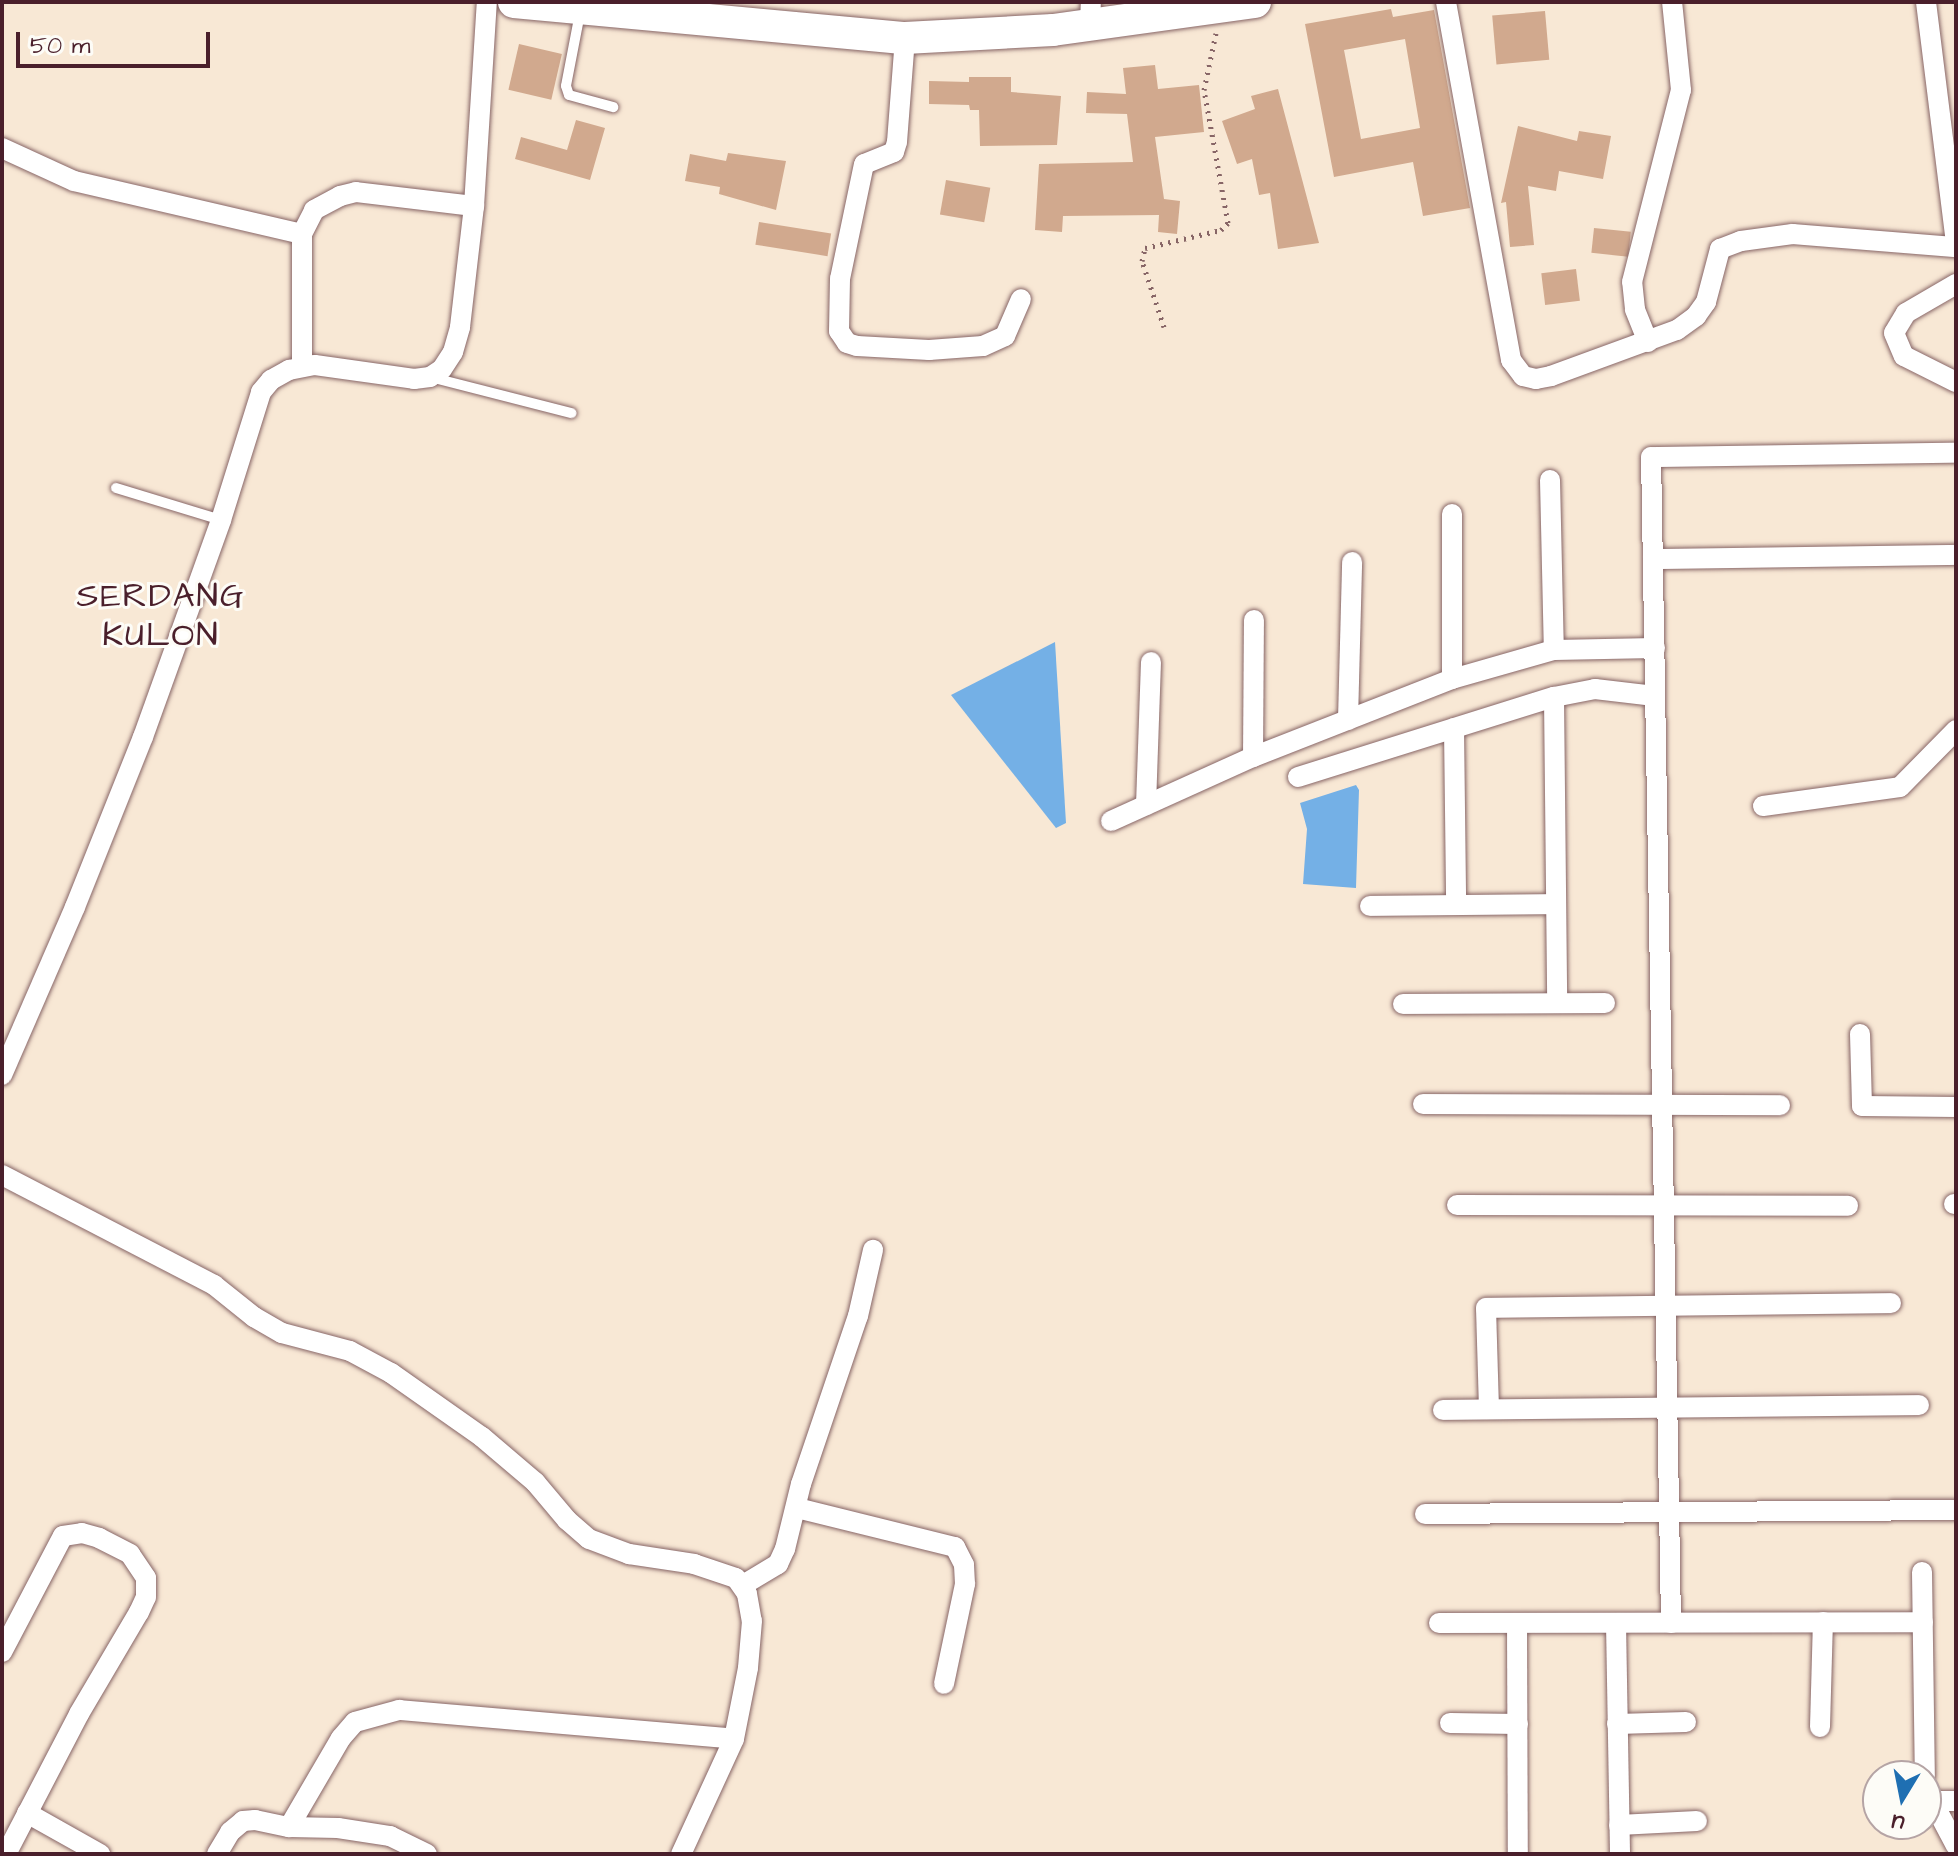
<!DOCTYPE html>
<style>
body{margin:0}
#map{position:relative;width:1958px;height:1856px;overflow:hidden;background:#f8e8d5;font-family:"Architects Daughter",sans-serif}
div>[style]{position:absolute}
.water>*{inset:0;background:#74b0e6}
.building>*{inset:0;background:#d1a98e;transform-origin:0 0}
.path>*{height:5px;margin-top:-2.5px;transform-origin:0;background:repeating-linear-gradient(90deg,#876566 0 2px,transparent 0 8px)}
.roads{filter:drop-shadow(0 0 2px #876566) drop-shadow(0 0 2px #876566)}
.service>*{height:10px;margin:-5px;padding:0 5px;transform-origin:5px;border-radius:5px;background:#fff}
.minor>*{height:20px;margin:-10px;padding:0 10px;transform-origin:10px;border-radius:10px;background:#fff}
.primary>*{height:32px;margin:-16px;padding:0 16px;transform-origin:16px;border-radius:16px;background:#fff}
span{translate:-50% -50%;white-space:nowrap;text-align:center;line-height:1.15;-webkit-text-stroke:6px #fdfcf7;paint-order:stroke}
.quarter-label{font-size:34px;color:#4a1f2b;letter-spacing:2px}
.frame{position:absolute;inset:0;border:4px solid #4a1f2b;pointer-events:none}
.north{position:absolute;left:1862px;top:1760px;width:80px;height:80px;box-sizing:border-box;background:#fdfcf7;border:2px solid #b5a4a5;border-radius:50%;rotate:190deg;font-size:22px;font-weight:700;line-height:32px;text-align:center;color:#4a1f2b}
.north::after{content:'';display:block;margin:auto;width:28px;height:36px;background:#1f6fb2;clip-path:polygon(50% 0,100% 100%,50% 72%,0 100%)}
.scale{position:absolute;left:16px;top:32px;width:194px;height:36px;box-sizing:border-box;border:4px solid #4a1f2b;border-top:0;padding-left:10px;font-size:24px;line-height:28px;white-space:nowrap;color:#4a1f2b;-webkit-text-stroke:6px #fdfcf7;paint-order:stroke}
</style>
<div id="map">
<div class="water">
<div style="clip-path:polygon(1055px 642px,1066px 823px,1056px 828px,951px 695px)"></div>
<div style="clip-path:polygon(1356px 785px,1359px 790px,1356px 888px,1303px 884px,1307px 829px,1300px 803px)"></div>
</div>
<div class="building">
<div style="clip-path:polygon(evenodd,1391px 9px,1393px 17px,1434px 10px,1470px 208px,1423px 216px,1413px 162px,1334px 177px,1305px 24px,1391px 9px,1405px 39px,1420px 128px,1361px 139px,1344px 50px,1405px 39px)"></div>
<div style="left:1545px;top:11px;width:49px;height:53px;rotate:85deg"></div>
<div style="left:519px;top:44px;width:44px;height:47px;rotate:13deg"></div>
<div style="clip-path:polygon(1155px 65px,1158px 89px,1199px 85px,1204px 132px,1155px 137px,1164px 199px,1180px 201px,1177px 234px,1158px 232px,1159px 215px,1063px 216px,1062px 232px,1035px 230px,1039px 164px,1133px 162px,1127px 114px,1086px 113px,1087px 92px,1126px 94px,1123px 68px)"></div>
<div style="clip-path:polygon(969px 77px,1011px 77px,1011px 92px,1061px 96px,1057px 145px,980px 146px,979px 110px,970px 110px,969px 105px,929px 104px,929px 81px,969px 82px)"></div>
<div style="clip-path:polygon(1278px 89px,1319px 243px,1278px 249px,1270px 193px,1259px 195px,1252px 159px,1237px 164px,1222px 121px,1255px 109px,1251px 96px)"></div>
<div style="clip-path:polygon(576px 120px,605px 128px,590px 180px,515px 159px,521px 137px,567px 150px)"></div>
<div style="clip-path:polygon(1518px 126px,1577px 141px,1579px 131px,1611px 136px,1603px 179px,1559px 171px,1556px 191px,1528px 186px,1534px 245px,1510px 247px,1506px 202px,1501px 203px)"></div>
<div style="clip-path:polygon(728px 153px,786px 161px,776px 210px,719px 194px,720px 187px,685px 181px,690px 154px,726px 161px)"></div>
<div style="left:946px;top:180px;width:45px;height:35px;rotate:10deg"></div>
<div style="left:759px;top:222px;width:73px;height:23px;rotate:9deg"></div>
<div style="left:1594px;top:228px;width:37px;height:25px;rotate:6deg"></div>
<div style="left:1576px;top:269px;width:32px;height:35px;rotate:83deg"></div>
</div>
<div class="path">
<div style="left:1164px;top:327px;width:70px;rotate:-108.4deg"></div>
<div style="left:1142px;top:261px;width:13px;rotate:-77deg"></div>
<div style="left:1145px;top:248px;width:78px;rotate:-13.3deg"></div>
<div style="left:1221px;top:230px;width:10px;rotate:-45deg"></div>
<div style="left:1228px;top:223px;width:135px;rotate:-100.2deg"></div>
<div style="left:1204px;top:90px;width:58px;rotate:-78.1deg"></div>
</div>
<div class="roads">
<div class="service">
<div style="left:580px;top:13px;width:74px;rotate:100.9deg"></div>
<div style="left:566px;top:86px;width:9px;rotate:72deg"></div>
<div style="left:569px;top:95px;width:46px;rotate:15.3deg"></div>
<div style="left:430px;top:377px;width:146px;rotate:14.3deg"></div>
<div style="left:116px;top:488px;width:110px;rotate:16.9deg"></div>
</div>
<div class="minor">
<div style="left:1446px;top:2px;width:364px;rotate:79.7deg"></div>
<div style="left:1511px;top:360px;width:20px;rotate:53deg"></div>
<div style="left:1523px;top:376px;width:13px;rotate:13deg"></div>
<div style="left:1536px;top:379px;width:15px;rotate:-11deg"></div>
<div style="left:1551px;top:376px;width:134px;rotate:-20.1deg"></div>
<div style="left:1677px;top:330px;width:24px;rotate:-36deg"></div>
<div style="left:1696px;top:316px;width:17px;rotate:-54deg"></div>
<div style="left:1706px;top:302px;width:55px;rotate:-75.2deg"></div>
<div style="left:1720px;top:249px;width:22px;rotate:-21deg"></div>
<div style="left:1741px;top:241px;width:52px;rotate:-7.7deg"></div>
<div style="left:1793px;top:234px;width:164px;rotate:4.6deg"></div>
<div style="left:1926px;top:2px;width:242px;rotate:82.9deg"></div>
<div style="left:1090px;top:26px;width:24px;rotate:-88deg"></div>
<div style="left:905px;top:38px;width:104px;rotate:94.4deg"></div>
<div style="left:897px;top:142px;width:10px;rotate:107deg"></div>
<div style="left:894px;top:152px;width:32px;rotate:158deg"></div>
<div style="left:864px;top:164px;width:117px;rotate:101.8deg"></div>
<div style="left:840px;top:279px;width:52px;rotate:91.1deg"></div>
<div style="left:839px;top:331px;width:14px;rotate:56deg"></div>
<div style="left:847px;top:343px;width:10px;rotate:17deg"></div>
<div style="left:857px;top:346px;width:72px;rotate:3.2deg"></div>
<div style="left:929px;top:350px;width:54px;rotate:-4.2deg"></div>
<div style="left:983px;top:346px;width:24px;rotate:-24deg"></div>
<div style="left:1005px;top:336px;width:40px;rotate:-66.6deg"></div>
<div style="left:2px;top:148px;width:79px;rotate:24.6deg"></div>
<div style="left:74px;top:181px;width:234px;rotate:13.1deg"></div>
<div style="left:1956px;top:284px;width:58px;rotate:149.9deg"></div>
<div style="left:1906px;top:313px;width:23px;rotate:121deg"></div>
<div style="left:1894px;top:333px;width:25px;rotate:67deg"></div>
<div style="left:1904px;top:356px;width:58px;rotate:26.6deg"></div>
<div style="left:1648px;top:342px;width:35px;rotate:-112deg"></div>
<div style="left:1635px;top:309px;width:27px;rotate:-96deg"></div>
<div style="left:1632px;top:282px;width:198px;rotate:-75.7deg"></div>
<div style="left:1681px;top:90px;width:88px;rotate:-95.8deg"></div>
<div style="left:302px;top:367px;width:133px;rotate:-90deg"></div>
<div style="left:302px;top:234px;width:27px;rotate:-63deg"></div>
<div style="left:314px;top:210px;width:30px;rotate:-28deg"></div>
<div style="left:340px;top:196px;width:16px;rotate:-14deg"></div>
<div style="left:356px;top:192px;width:119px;rotate:6.8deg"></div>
<div style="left:1550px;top:480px;width:170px;rotate:88.7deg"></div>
<div style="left:1452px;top:514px;width:165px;rotate:90deg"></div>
<div style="left:1653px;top:559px;width:303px;rotate:-0.8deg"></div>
<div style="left:1554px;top:697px;width:306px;rotate:89.4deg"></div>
<div style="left:1348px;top:720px;width:158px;rotate:-88.5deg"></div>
<div style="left:1454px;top:728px;width:176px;rotate:89.3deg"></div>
<div style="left:1253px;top:757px;width:137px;rotate:-89.6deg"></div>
<div style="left:1298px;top:777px;width:268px;rotate:-17.4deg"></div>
<div style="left:1554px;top:697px;width:42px;rotate:-11deg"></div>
<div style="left:1595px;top:689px;width:60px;rotate:6.7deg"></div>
<div style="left:1146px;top:805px;width:143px;rotate:-88deg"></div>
<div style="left:1763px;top:806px;width:138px;rotate:-7.9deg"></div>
<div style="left:1900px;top:787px;width:80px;rotate:-45.5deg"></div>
<div style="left:1111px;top:821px;width:156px;rotate:-24.3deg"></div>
<div style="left:1253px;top:757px;width:214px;rotate:-21.4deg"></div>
<div style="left:1452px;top:679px;width:106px;rotate:-15.9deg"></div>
<div style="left:1554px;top:650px;width:101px;rotate:-1.1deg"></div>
<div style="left:1370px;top:906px;width:186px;rotate:-0.6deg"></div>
<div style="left:1403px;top:1004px;width:202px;rotate:-0.3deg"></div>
<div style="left:1860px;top:1034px;width:72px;rotate:88.4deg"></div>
<div style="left:1862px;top:1106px;width:94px;rotate:0.6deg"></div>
<div style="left:2px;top:1075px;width:183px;rotate:-66.5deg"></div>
<div style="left:75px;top:907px;width:183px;rotate:-68.2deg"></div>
<div style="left:143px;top:737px;width:231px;rotate:-70.2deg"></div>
<div style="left:221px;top:520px;width:134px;rotate:-72.6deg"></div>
<div style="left:261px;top:392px;width:16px;rotate:-50deg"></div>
<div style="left:271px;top:380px;width:21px;rotate:-29deg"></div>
<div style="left:289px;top:370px;width:26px;rotate:-11deg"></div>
<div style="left:315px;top:365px;width:100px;rotate:8deg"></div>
<div style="left:414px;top:379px;width:16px;rotate:-7deg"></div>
<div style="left:430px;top:377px;width:14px;rotate:-34deg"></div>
<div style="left:442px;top:369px;width:20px;rotate:-57deg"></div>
<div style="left:453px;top:352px;width:26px;rotate:-74deg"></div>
<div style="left:460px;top:327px;width:122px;rotate:-83.4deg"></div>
<div style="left:474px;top:206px;width:204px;rotate:-86.4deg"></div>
<div style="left:1423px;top:1104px;width:357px;rotate:0.2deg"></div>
<div style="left:2px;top:1175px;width:239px;rotate:27.4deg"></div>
<div style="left:214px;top:1285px;width:51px;rotate:38.7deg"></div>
<div style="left:254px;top:1317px;width:32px;rotate:30deg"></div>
<div style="left:282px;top:1333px;width:70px;rotate:14.8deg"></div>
<div style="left:350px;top:1351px;width:47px;rotate:28.2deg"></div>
<div style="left:391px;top:1373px;width:111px;rotate:35.1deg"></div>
<div style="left:482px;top:1437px;width:70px;rotate:40.3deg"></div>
<div style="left:535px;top:1482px;width:50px;rotate:49.9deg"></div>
<div style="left:567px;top:1520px;width:29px;rotate:41deg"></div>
<div style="left:589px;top:1539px;width:43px;rotate:20.6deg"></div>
<div style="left:629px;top:1554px;width:66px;rotate:8.7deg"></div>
<div style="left:694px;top:1564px;width:44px;rotate:18.4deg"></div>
<div style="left:736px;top:1578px;width:19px;rotate:55deg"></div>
<div style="left:747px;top:1594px;width:27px;rotate:80deg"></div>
<div style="left:752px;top:1621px;width:47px;rotate:94.9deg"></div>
<div style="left:748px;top:1668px;width:72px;rotate:101.2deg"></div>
<div style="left:734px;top:1739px;width:127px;rotate:114.7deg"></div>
<div style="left:1954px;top:1204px;width:2px"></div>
<div style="left:1457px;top:1205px;width:391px;rotate:0.1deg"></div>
<div style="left:1489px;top:1409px;width:101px;rotate:-91.7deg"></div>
<div style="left:1486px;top:1308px;width:405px;rotate:-0.7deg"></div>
<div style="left:1443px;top:1410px;width:476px;rotate:-0.6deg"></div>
<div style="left:797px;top:1508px;width:163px;rotate:13.9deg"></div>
<div style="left:955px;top:1547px;width:20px;rotate:63deg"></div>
<div style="left:964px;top:1565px;width:19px;rotate:87deg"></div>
<div style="left:965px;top:1584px;width:102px;rotate:101.9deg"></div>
<div style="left:1425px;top:1514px;width:531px;rotate:-0.43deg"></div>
<div style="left:1922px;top:1572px;width:204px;rotate:89.2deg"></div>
<div style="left:743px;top:1585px;width:41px;rotate:-31deg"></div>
<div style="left:778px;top:1564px;width:17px;rotate:-65deg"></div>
<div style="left:785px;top:1549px;width:67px;rotate:-76.2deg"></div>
<div style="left:801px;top:1484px;width:177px;rotate:-71.3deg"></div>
<div style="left:858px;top:1316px;width:68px;rotate:-77.2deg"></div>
<div style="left:1439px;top:1623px;width:484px;rotate:-0.1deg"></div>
<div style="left:1517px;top:1623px;width:231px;rotate:89.8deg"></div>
<div style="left:1616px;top:1623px;width:231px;rotate:89deg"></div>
<div style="left:1671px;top:1623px;width:1166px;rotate:-90.98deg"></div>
<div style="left:1651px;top:457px;width:305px;rotate:-0.8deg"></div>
<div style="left:2px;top:1652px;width:131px;rotate:-62.3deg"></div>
<div style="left:63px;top:1536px;width:19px;rotate:-9deg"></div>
<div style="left:82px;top:1533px;width:18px;rotate:16deg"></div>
<div style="left:99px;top:1538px;width:35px;rotate:27deg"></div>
<div style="left:130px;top:1554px;width:29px;rotate:56deg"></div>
<div style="left:146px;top:1578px;width:19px;rotate:90deg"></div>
<div style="left:146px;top:1597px;width:17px;rotate:115deg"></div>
<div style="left:139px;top:1612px;width:118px;rotate:120.5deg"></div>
<div style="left:79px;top:1714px;width:158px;rotate:117.5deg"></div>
<div style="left:1450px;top:1723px;width:68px;rotate:0.8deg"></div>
<div style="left:1617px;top:1724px;width:69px;rotate:-1.7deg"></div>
<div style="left:1820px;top:1727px;width:105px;rotate:-88.4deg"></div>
<div style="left:1926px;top:1789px;width:64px;rotate:62.2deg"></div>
<div style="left:1932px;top:1801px;width:24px"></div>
<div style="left:27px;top:1813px;width:84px;rotate:29.3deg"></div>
<div style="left:1619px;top:1825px;width:78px;rotate:-2.9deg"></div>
<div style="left:289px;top:1827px;width:103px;rotate:-59.7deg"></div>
<div style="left:341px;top:1738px;width:21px;rotate:-49deg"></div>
<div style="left:355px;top:1722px;width:46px;rotate:-15.3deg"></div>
<div style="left:399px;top:1710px;width:336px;rotate:4.9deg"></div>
<div style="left:217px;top:1854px;width:26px;rotate:-59deg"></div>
<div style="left:230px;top:1832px;width:17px;rotate:-40deg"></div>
<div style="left:243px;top:1821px;width:12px;rotate:-5deg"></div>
<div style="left:255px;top:1820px;width:35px;rotate:12deg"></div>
<div style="left:289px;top:1827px;width:49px;rotate:1.2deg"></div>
<div style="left:338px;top:1828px;width:53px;rotate:8.7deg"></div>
<div style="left:390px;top:1836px;width:41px;rotate:25.9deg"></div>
</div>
<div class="primary">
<div style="left:514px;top:2px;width:393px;rotate:5.3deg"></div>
<div style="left:905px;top:38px;width:148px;rotate:-3.1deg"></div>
<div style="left:1053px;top:30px;width:204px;rotate:-7.9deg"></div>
</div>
</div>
<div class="quarter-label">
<span style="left:161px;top:616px">SERDANG<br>KULON</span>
</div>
<div class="frame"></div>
<div class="north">U</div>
<div class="scale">50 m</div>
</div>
